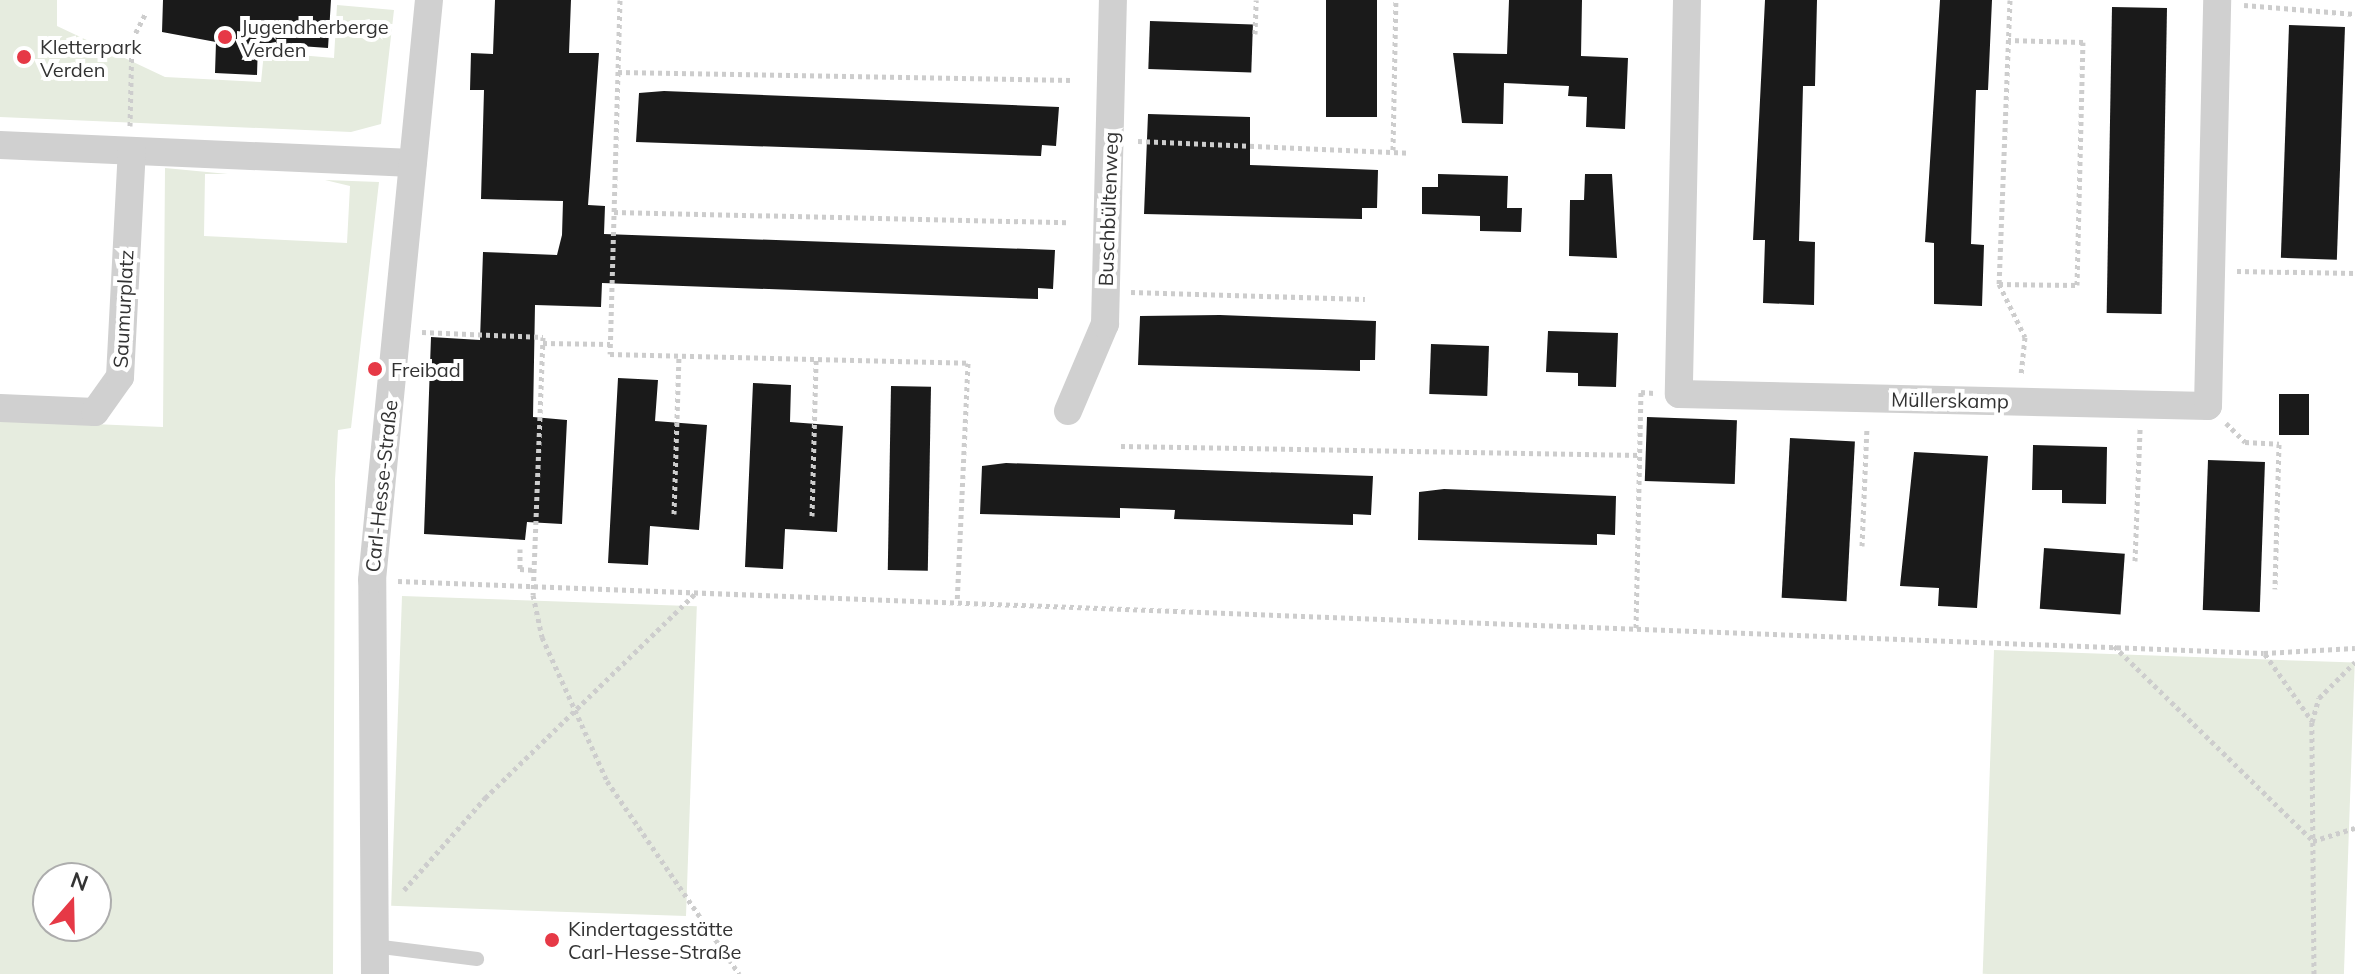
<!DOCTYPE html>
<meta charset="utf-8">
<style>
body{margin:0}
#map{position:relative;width:2355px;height:974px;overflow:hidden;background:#fff;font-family:Mulish,sans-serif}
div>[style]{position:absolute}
.green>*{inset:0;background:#e6ecdf;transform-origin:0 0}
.building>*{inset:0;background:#1a1a1a;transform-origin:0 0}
.path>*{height:5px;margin-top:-2.5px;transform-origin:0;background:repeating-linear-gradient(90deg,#cdcdcd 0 4px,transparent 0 8px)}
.lane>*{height:14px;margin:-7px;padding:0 7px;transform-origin:7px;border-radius:7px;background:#d0d0d0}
.street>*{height:28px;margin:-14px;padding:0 14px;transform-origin:14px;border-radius:14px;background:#d0d0d0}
.dots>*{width:22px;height:22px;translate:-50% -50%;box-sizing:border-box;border:4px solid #fff;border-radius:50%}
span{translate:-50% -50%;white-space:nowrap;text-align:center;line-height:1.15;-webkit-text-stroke:8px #fff;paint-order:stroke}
.poi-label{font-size:20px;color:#333}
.left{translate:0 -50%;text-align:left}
.street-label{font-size:20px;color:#333}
.north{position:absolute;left:32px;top:862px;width:80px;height:80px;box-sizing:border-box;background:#fff;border:2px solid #adadad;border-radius:50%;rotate:20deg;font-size:22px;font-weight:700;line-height:32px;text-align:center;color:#333}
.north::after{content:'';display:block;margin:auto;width:28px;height:36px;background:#e63946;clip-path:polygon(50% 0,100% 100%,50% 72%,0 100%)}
</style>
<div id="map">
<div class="green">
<div style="clip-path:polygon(0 0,57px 0,57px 26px,165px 77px,261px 82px,264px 52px,334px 58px,337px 5px,394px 10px,381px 124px,351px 132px,0 117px)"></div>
<div style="clip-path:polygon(evenodd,165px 168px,228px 174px,205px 174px,204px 236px,347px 243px,350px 186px,325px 180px,379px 182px,351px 428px,338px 430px,335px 480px,333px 974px,0 974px,0 420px,163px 427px,165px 168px,48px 878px,96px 878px,96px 926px,48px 926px,48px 878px)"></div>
<div style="left:402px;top:596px;width:295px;height:310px;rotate:2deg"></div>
<div style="left:1994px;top:650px;width:361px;height:324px;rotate:2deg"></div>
</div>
<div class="building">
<div style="clip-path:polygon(163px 0,331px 0,328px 48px,258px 43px,257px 75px,215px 73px,216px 42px,162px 32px)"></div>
<div style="clip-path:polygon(495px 0,571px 0,569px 53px,599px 53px,588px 205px,605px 206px,604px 234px,1055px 250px,1053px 289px,1038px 288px,1038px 299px,602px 283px,601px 307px,535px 305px,533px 417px,567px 420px,562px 524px,527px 522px,525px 540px,424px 534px,431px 337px,480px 340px,483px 252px,557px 255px,562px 235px,563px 201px,481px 199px,484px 90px,470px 90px,471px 53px,493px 54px)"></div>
<div style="left:1326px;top:0;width:51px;height:117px"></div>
<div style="clip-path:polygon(1509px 0,1582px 0,1581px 56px,1628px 58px,1625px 129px,1586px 127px,1587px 97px,1568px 96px,1569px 86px,1504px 83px,1503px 124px,1462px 123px,1453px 53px,1507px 54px)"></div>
<div style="clip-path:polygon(1765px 0,1817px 0,1815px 86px,1803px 86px,1799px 241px,1815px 242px,1814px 305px,1763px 303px,1765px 240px,1753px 240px)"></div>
<div style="clip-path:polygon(1940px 0,1992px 0,1988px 90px,1976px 90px,1971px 244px,1984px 245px,1982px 306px,1934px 304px,1934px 243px,1925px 242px)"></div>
<div style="left:2112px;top:7px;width:55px;height:306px;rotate:1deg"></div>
<div style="left:1150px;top:21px;width:103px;height:48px;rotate:2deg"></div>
<div style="left:2289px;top:25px;width:56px;height:233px;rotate:2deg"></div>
<div style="clip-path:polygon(664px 91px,1059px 107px,1056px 146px,1042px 145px,1041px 156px,636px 142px,639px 93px)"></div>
<div style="clip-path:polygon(1148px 114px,1250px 117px,1250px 165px,1378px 170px,1377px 208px,1362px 208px,1362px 219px,1144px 214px)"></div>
<div style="clip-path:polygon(1438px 174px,1508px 176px,1507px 208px,1522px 208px,1521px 232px,1480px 231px,1480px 216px,1422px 214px,1422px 187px,1438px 187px)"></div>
<div style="clip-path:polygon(1585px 174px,1612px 174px,1617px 258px,1569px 256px,1570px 200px,1584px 200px)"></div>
<div style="clip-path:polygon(1220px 315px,1376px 321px,1375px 360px,1360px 360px,1360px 371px,1138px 365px,1140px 316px)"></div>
<div style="clip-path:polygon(1548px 331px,1618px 333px,1616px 387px,1578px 386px,1578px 373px,1546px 372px)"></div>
<div style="left:1431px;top:344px;width:58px;height:50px;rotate:2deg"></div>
<div style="clip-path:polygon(618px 378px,658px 380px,655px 421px,707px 425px,699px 530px,650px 526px,648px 565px,608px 563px)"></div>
<div style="clip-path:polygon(753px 383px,791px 385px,790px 422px,843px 426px,837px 532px,785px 529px,783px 569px,745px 567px)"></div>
<div style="left:891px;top:386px;width:40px;height:184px;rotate:1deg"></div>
<div style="left:2279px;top:394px;width:30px;height:41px"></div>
<div style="left:1647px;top:417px;width:90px;height:64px;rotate:2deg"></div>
<div style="left:1790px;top:438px;width:65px;height:160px;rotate:3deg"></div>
<div style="clip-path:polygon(2033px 445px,2107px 447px,2106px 504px,2062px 503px,2062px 490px,2032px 490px)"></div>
<div style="clip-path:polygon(1914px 452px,1988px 456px,1977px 608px,1938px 606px,1939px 588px,1900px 586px)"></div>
<div style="left:2208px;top:460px;width:57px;height:150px;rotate:2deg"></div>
<div style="clip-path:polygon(1006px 463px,1373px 476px,1371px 515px,1353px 514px,1353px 525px,1174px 519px,1175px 510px,1120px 508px,1120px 518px,980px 514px,982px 466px)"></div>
<div style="clip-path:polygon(1444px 489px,1616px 496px,1615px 535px,1597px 534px,1597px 545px,1418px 540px,1419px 492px)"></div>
<div style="left:2044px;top:548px;width:81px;height:61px;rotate:4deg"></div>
</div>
<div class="path">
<div style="left:620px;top:0;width:354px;rotate:91.6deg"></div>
<div style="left:610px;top:354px;width:358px;rotate:1.4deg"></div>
<div style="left:968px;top:363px;width:239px;rotate:92.6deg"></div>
<div style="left:2010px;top:0;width:284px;rotate:92.2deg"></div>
<div style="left:1999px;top:284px;width:59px;rotate:63.9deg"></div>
<div style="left:2025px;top:337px;width:39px;rotate:96deg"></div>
<div style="left:2244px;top:5px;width:111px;rotate:4.6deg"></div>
<div style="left:1255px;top:34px;width:34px;rotate:-88deg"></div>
<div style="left:618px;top:72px;width:453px;rotate:1deg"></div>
<div style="left:130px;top:126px;width:86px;rotate:-88.7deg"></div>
<div style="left:132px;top:40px;width:29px;rotate:-63deg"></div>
<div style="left:1138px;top:141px;width:271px;rotate:2.5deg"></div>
<div style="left:1393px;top:150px;width:150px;rotate:-88.9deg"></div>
<div style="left:614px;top:212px;width:453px;rotate:1.3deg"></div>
<div style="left:2237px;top:271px;width:118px;rotate:1deg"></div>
<div style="left:1999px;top:284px;width:78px;rotate:0.7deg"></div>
<div style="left:2077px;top:285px;width:243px;rotate:-88.6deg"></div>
<div style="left:2083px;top:42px;width:75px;rotate:-178.5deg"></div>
<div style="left:1131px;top:292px;width:234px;rotate:1.7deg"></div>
<div style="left:422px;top:332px;width:121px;rotate:2.4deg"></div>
<div style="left:543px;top:337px;width:258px;rotate:92.2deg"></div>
<div style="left:533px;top:595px;width:43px;rotate:77.9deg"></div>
<div style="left:542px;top:637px;width:158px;rotate:65.7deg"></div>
<div style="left:607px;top:781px;width:234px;rotate:55.6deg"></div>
<div style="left:543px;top:343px;width:67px;rotate:0.9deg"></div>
<div style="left:2226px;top:423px;width:27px;rotate:45deg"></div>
<div style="left:2245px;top:442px;width:34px;rotate:3deg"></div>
<div style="left:2279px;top:444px;width:145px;rotate:91.6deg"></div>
<div style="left:1121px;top:446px;width:519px;rotate:0.99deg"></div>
<div style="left:674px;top:514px;width:158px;rotate:-88.2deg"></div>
<div style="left:812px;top:516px;width:157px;rotate:-88.5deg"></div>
<div style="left:1862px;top:546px;width:119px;rotate:-87.6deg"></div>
<div style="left:520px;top:549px;width:20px;rotate:90deg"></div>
<div style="left:520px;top:569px;width:14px;rotate:4deg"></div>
<div style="left:2135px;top:561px;width:132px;rotate:-87.8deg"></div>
<div style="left:398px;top:581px;width:1867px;rotate:2.21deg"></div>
<div style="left:2264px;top:653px;width:91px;rotate:-3.1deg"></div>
<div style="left:1636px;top:628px;width:236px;rotate:-88.8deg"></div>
<div style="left:1641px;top:392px;width:13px;rotate:4deg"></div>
<div style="left:2114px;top:646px;width:277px;rotate:44.4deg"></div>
<div style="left:2265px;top:654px;width:82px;rotate:55deg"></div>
<div style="left:2313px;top:841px;width:44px;rotate:-17.2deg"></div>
<div style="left:404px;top:890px;width:123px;rotate:-48.6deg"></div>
<div style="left:485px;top:798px;width:294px;rotate:-44.2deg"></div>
<div style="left:2314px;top:974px;width:252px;rotate:-90.5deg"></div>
<div style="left:2312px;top:722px;width:25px;rotate:-74deg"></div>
<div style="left:2319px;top:698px;width:51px;rotate:-45deg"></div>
</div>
<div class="lane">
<div style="left:374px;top:946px;width:104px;rotate:7.2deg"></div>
</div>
<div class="street">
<div style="left:1687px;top:0;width:394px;rotate:91.2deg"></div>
<div style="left:1679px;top:394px;width:529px;rotate:1.3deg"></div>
<div style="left:2208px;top:406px;width:406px;rotate:-88.7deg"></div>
<div style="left:0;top:145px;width:413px;rotate:2.5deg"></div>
<div style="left:0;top:408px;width:95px;rotate:2.4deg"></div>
<div style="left:95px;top:412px;width:43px;rotate:-54.5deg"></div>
<div style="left:120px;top:377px;width:226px;rotate:-87deg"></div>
<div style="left:1068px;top:411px;width:95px;rotate:-67deg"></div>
<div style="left:1105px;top:324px;width:324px;rotate:-88.6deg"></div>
<div style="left:375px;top:974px;width:394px;rotate:-90.4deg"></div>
<div style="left:372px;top:580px;width:583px;rotate:-84.39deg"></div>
</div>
<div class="dots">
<div style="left:225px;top:37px;background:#e63946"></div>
<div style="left:24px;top:57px;background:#e63946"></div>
<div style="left:375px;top:369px;background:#e63946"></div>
<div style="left:552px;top:940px;background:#e63946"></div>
</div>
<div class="poi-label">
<span class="left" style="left:241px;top:38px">Jugendherberge<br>Verden</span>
<span class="left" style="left:40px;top:58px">Kletterpark<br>Verden</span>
<span class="left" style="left:391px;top:369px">Freibad</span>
<span class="left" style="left:568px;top:940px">Kindertagesstätte<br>Carl-Hesse-Straße</span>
</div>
<div class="street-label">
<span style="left:1108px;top:209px;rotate:-88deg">Buschbültenweg</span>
<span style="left:123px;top:309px;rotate:-87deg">Saumurplatz</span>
<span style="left:1950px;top:400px;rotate:1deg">Müllerskamp</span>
<span style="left:381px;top:486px;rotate:-84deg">Carl-Hesse-Straße</span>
</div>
<div class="north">N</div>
</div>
